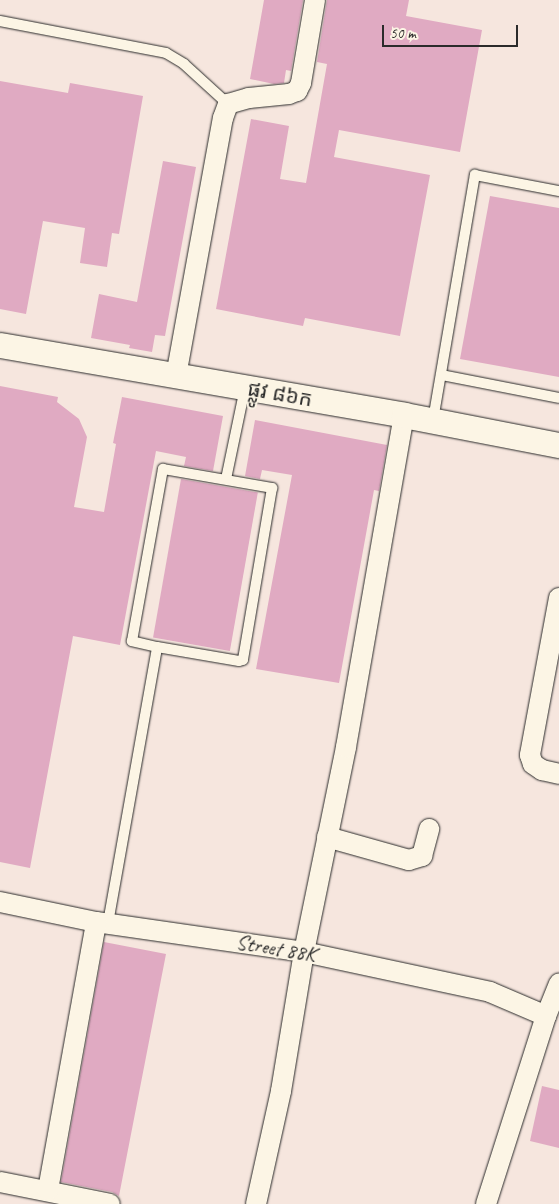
<!DOCTYPE html>
<meta charset="utf-8">
<style>
body{margin:0}
#map{position:relative;width:559px;height:1204px;overflow:hidden;background:#f6e6de;font-family:Caveat,"Noto Sans Khmer",sans-serif}
div>[style]{position:absolute}
.building>*{inset:0;background:#e0aac2;transform-origin:0 0}
.roads{filter:drop-shadow(0 0 1px #2b2b2b) drop-shadow(0 0 1px #2b2b2b)}
.service>*{height:10px;margin:-5px;padding:0 5px;transform-origin:5px;border-radius:5px;background:#fcf5e5}
.minor>*{height:20px;margin:-10px;padding:0 10px;transform-origin:10px;border-radius:10px;background:#fcf5e5}
.tertiary>*{height:25px;margin:-12.5px;padding:0 12.5px;transform-origin:12.5px;border-radius:12.5px;background:#fcf5e5}
span{translate:-50% -50%;white-space:nowrap;text-align:center;line-height:1.15;-webkit-text-stroke:4px #fcf5e5;paint-order:stroke}
.street-label{font-size:21px;color:#2b2b2b}
.scale{position:absolute;left:382px;top:25px;width:136px;height:22px;box-sizing:border-box;border:2px solid #2b2b2b;border-top:0;padding-left:6px;font-size:15px;line-height:18px;white-space:nowrap;color:#2b2b2b;-webkit-text-stroke:4px #fcf5e5;paint-order:stroke}
</style>
<div id="map">
<div class="building">
<div style="clip-path:polygon(264px 0,303px 0,291px 71px,286px 70px,284px 83px,274px 84px,250px 79px)"></div>
<div style="clip-path:polygon(327px 0,409px 0,406px 16px,482px 30px,460px 152px,339px 130px,334px 157px,430px 175px,400px 336px,305px 318px,303px 326px,216px 309px,251px 119px,289px 126px,280px 179px,306px 183px,327px 64px,317px 62px)"></div>
<div style="clip-path:polygon(0 81px,68px 93px,70px 83px,143px 96px,119px 234px,112px 233px,107px 267px,80px 263px,85px 228px,43px 221px,26px 314px,0 309px)"></div>
<div style="clip-path:polygon(163px 161px,196px 167px,165px 336px,155px 335px,152px 352px,129px 348px,130px 345px,91px 338px,99px 294px,137px 302px)"></div>
<div style="clip-path:polygon(490px 196px,559px 208px,559px 377px,460px 359px)"></div>
<div style="clip-path:polygon(0 386px,58px 397px,57px 402px,79px 419px,87px 437px,74px 507px,104px 512px,116px 444px,113px 443px,122px 397px,223px 416px,213px 471px,184px 466px,186px 457px,156px 451px,120px 645px,73px 636px,30px 868px,0 862px)"></div>
<div style="clip-path:polygon(255px 420px,387px 445px,379px 491px,374px 490px,339px 683px,256px 669px,292px 475px,262px 470px,260px 479px,245px 476px)"></div>
<div style="left:181px;top:479px;width:78px;height:161px;rotate:10deg"></div>
<div style="clip-path:polygon(104px 942px,166px 954px,119px 1196px,112px 1192px,61px 1182px)"></div>
<div style="clip-path:polygon(542px 1086px,559px 1090px,559px 1148px,530px 1141px)"></div>
</div>
<div class="roads">
<div class="service">
<div style="left:0;top:21px;width:169px;rotate:10.9deg"></div>
<div style="left:166px;top:53px;width:21px;rotate:31deg"></div>
<div style="left:184px;top:64px;width:59px;rotate:42.3deg"></div>
<div style="left:442px;top:375px;width:119px;rotate:11.1deg"></div>
<div style="left:433px;top:420px;width:249px;rotate:-80.3deg"></div>
<div style="left:475px;top:175px;width:86px;rotate:10.8deg"></div>
<div style="left:163px;top:469px;width:111px;rotate:9.9deg"></div>
<div style="left:272px;top:488px;width:174px;rotate:99.6deg"></div>
<div style="left:243px;top:660px;width:4px;rotate:166deg"></div>
<div style="left:239px;top:661px;width:83px;rotate:-170.3deg"></div>
<div style="left:157px;top:647px;width:26px;rotate:-167deg"></div>
<div style="left:132px;top:641px;width:175px;rotate:-79.8deg"></div>
<div style="left:226px;top:479px;width:93px;rotate:-78.2deg"></div>
<div style="left:108px;top:923px;width:280px;rotate:-79.9deg"></div>
</div>
<div class="minor">
<div style="left:176px;top:376px;width:262px;rotate:-79.7deg"></div>
<div style="left:223px;top:118px;width:15px;rotate:-70deg"></div>
<div style="left:228px;top:104px;width:22px;rotate:-16deg"></div>
<div style="left:249px;top:98px;width:40px;rotate:-5.7deg"></div>
<div style="left:289px;top:94px;width:9px;rotate:-21deg"></div>
<div style="left:297px;top:91px;width:9px;rotate:-63deg"></div>
<div style="left:301px;top:83px;width:84px;rotate:-80.4deg"></div>
<div style="left:559px;top:598px;width:160px;rotate:100.5deg"></div>
<div style="left:530px;top:755px;width:9px;rotate:72deg"></div>
<div style="left:533px;top:764px;width:11px;rotate:34deg"></div>
<div style="left:542px;top:770px;width:17px;rotate:13deg"></div>
<div style="left:327px;top:837px;width:85px;rotate:15.7deg"></div>
<div style="left:409px;top:860px;width:14px;rotate:-17deg"></div>
<div style="left:422px;top:856px;width:28px;rotate:-75deg"></div>
<div style="left:0;top:902px;width:98px;rotate:11.8deg"></div>
<div style="left:96px;top:922px;width:210px;rotate:8.2deg"></div>
<div style="left:304px;top:952px;width:190px;rotate:12.1deg"></div>
<div style="left:490px;top:992px;width:61px;rotate:23.2deg"></div>
<div style="left:0;top:1182px;width:112px;rotate:11.3deg"></div>
<div style="left:48px;top:1190px;width:272px;rotate:-79.8deg"></div>
<div style="left:256px;top:1204px;width:116px;rotate:-77.5deg"></div>
<div style="left:281px;top:1091px;width:141px;rotate:-80.6deg"></div>
<div style="left:304px;top:952px;width:209px;rotate:-78.4deg"></div>
<div style="left:346px;top:747px;width:337px;rotate:-80.1deg"></div>
<div style="left:486px;top:1204px;width:197px;rotate:-72.3deg"></div>
<div style="left:546px;top:1016px;width:35px;rotate:-68deg"></div>
</div>
<div class="tertiary">
<div style="left:0;top:345px;width:410px;rotate:9.8deg"></div>
<div style="left:404px;top:415px;width:158px;rotate:11deg"></div>
</div>
</div>
<div class="street-label">
<span style="left:280px;top:394px;rotate:10deg">ផ្លូវ ៨៦ក</span>
<span style="left:276px;top:948px;rotate:9deg">Street 88K</span>
</div>
<div class="scale">50 m</div>
</div>
